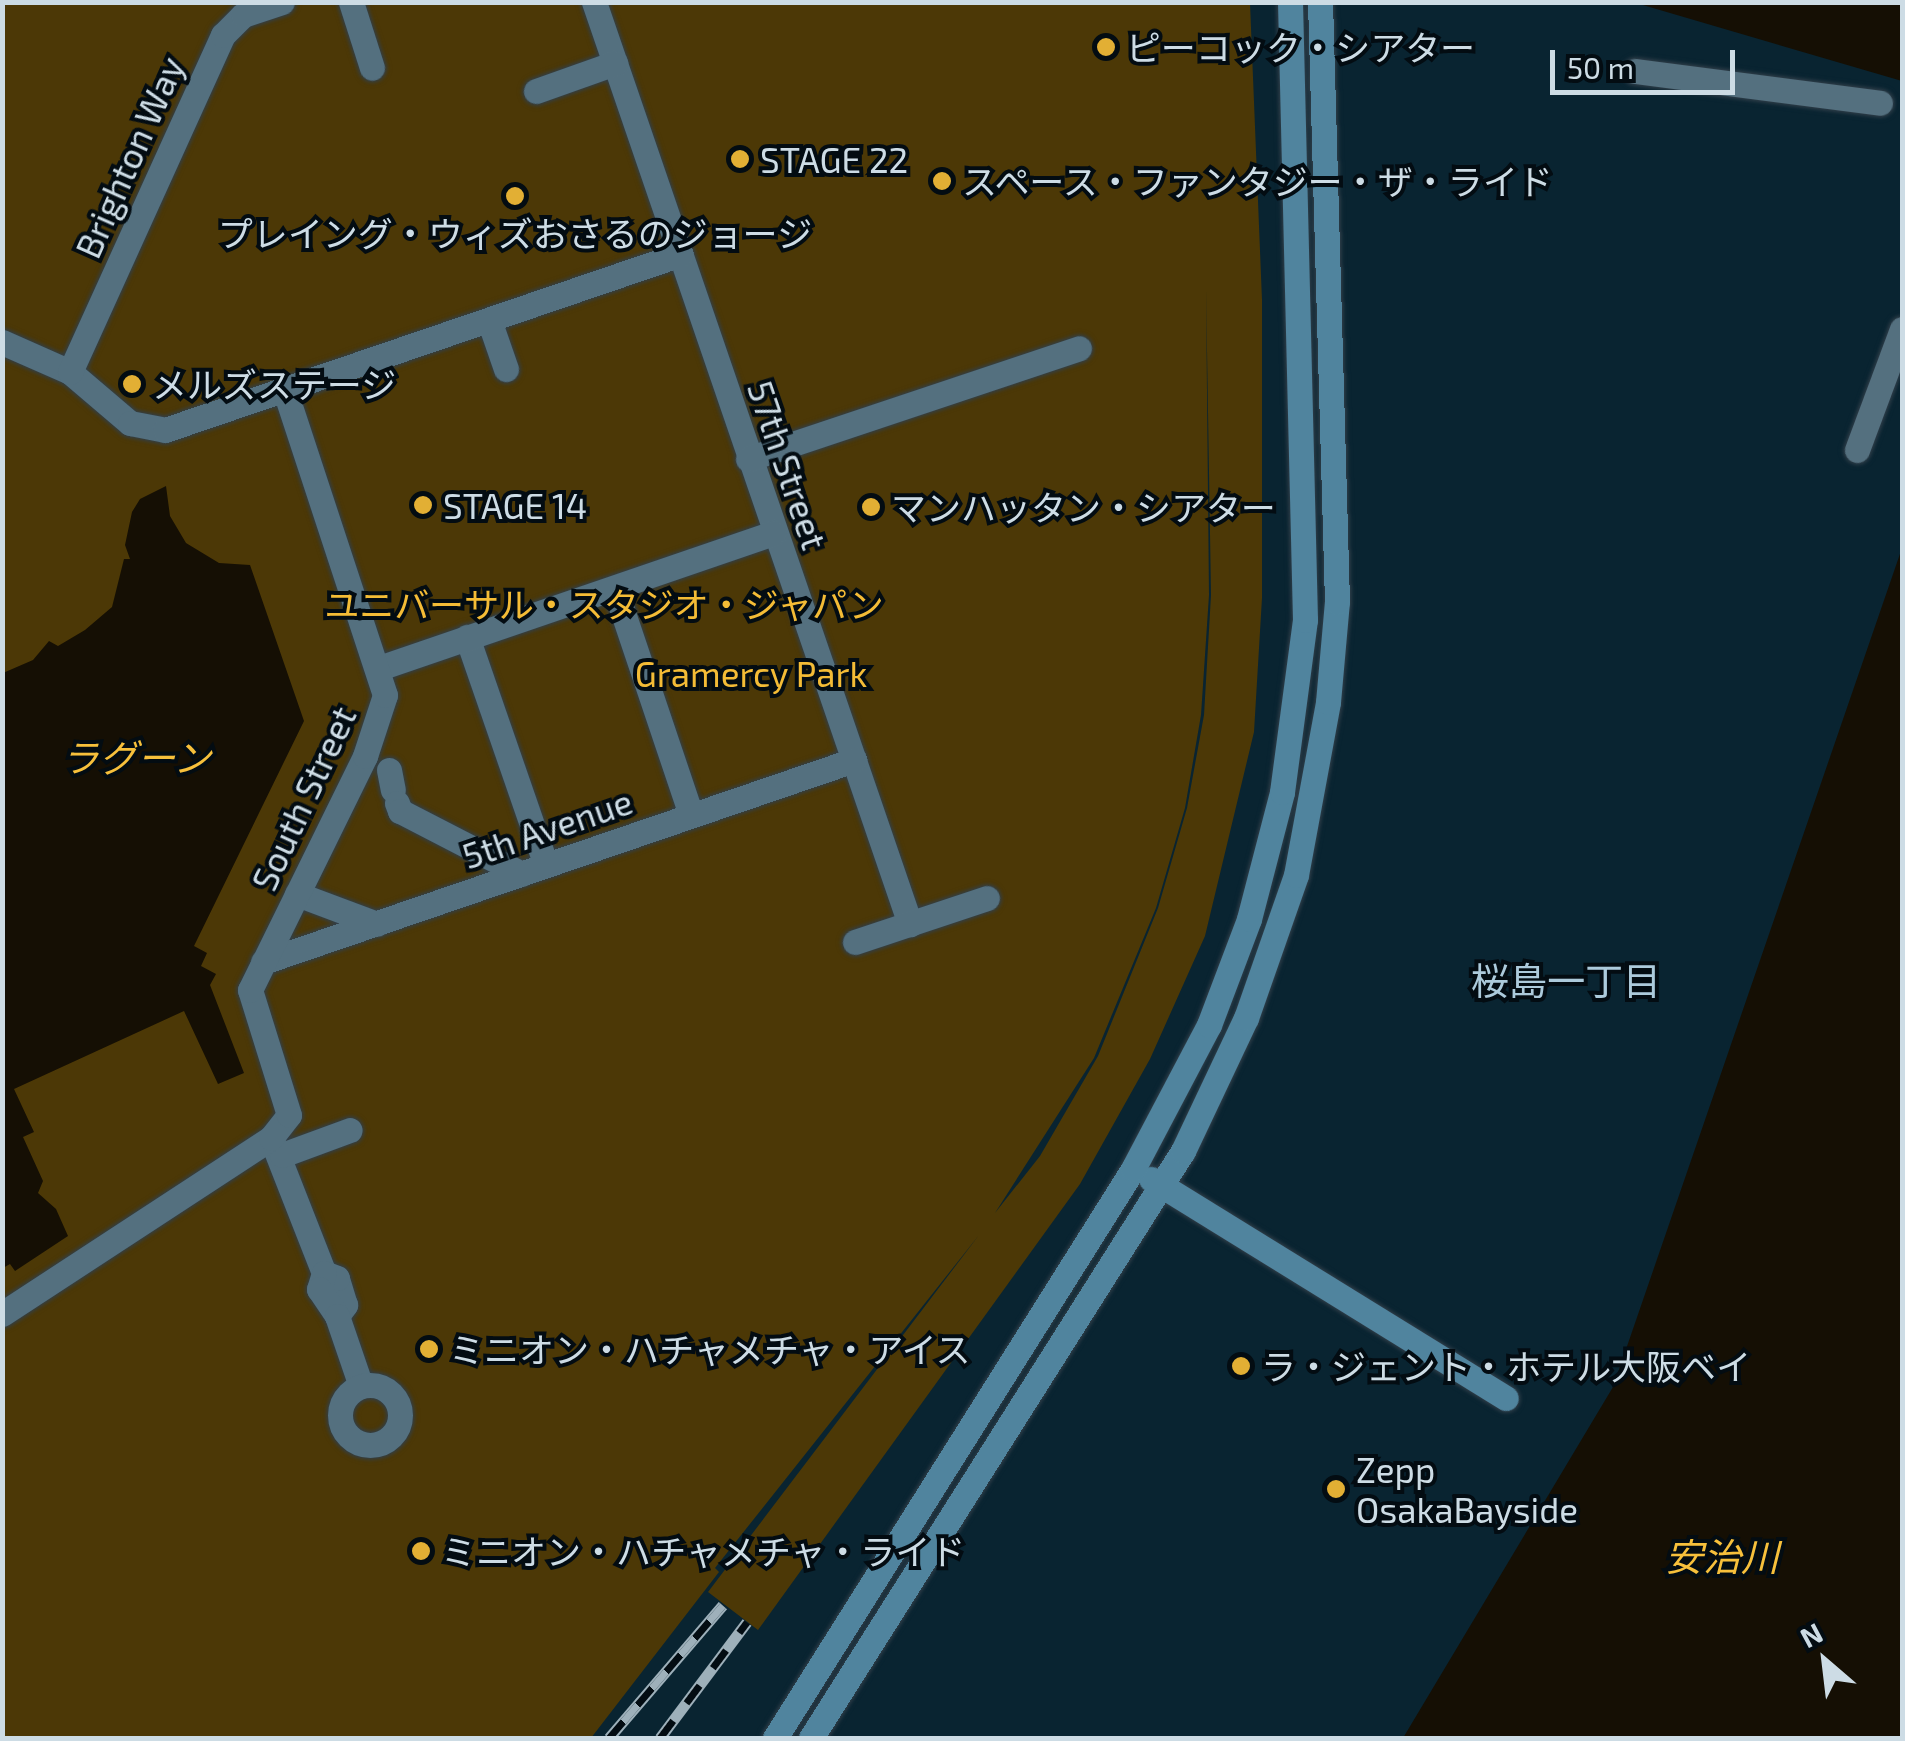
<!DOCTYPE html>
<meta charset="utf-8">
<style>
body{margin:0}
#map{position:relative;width:1905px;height:1741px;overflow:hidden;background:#092431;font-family:"Exo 2","Noto Sans JP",sans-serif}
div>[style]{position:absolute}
.green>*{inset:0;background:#4c3806}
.water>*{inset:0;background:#150f04}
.roads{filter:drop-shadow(0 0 2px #313f4a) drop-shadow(0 0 2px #313f4a)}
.street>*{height:25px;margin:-12.5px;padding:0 12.5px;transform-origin:12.5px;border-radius:12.5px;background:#54707f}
.street>.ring{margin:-12.5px;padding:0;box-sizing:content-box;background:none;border:25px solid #54707f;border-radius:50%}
.secondary>*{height:25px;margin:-12.5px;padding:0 12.5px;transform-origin:12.5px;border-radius:12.5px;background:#50849e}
.rail>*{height:11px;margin-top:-5.5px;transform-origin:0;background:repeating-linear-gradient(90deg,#030c12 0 22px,#9eb0ba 0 44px);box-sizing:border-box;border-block:2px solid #9eb0ba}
.dots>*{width:28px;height:28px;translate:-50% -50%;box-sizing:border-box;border:5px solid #030c12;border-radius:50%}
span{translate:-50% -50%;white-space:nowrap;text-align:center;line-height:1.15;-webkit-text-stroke:8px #030c12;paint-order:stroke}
.poi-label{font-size:35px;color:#cddce5}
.left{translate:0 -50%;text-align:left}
.street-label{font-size:35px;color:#cddce5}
.park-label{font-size:35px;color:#f4bc36}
.water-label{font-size:38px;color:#f7c03b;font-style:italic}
.neighbourhood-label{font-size:38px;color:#accadb}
.frame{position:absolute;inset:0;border:5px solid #cddce5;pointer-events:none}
.north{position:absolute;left:1775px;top:1611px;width:100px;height:100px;-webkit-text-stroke:8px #030c12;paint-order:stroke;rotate:332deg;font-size:28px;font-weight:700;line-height:40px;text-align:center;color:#cddce5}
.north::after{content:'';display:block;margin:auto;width:35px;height:45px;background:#cddce5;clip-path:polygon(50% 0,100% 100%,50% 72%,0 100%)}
.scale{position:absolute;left:1550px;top:50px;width:185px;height:45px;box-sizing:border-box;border:5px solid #cddce5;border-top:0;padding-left:12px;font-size:30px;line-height:35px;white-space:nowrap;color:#cddce5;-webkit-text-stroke:8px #030c12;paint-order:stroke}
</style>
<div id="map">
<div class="green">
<div style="clip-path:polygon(evenodd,3px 3px,1250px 3px,1262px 300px,1262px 598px,1254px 732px,1205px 936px,1150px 1059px,1080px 1184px,758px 1630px,708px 1592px,979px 1235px,715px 1568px,719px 1572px,591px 1738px,3px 1738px,3px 3px,1206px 289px,1211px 595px,1204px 715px,1187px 808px,1158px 908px,1098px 1056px,1040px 1156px,995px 1213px,1094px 1058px,1156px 908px,1185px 808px,1201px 715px,1209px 595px,1206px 289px)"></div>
</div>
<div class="water">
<div style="clip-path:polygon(1636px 3px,1902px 3px,1902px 81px)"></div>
<div style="clip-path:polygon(166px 486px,170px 516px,186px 543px,219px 563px,250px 565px,304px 721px,194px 946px,207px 953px,201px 966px,216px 974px,210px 985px,244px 1073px,218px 1084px,184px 1011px,14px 1089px,34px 1132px,23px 1137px,43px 1181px,38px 1193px,56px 1209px,68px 1236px,15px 1271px,10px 1264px,3px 1268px,3px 673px,33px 660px,49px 641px,58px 646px,85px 630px,112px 607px,124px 559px,130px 559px,125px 545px,132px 512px,140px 499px)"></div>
<div style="clip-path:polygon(1902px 548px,1902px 1738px,1403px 1738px,1613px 1387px)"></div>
</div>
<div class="roads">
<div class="street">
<div style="left:351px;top:2px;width:69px;rotate:72.3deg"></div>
<div style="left:594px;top:2px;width:975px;rotate:71.08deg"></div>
<div style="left:1635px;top:71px;width:247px;rotate:7.4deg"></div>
<div style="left:536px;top:91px;width:84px;rotate:-19.5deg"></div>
<div style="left:489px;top:320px;width:52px;rotate:70.9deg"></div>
<div style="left:2px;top:342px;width:74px;rotate:23.8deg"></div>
<div style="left:70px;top:372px;width:79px;rotate:40.4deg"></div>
<div style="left:130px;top:423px;width:36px;rotate:11deg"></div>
<div style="left:165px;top:430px;width:545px;rotate:-18.83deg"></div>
<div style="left:70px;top:372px;width:370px;rotate:-65.6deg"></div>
<div style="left:223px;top:35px;width:28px;rotate:-45deg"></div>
<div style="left:243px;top:15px;width:41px;rotate:-18.4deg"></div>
<div style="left:1857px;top:450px;width:129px;rotate:-69.6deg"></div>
<div style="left:748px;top:459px;width:349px;rotate:-18.5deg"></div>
<div style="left:615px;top:589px;width:238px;rotate:71.4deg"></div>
<div style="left:467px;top:637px;width:241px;rotate:70.9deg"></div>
<div style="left:379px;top:668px;width:417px;rotate:-18.9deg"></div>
<div style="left:389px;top:770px;width:20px;rotate:79deg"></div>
<div style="left:397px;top:803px;width:9px;rotate:69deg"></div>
<div style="left:400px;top:811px;width:137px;rotate:27.3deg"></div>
<div style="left:297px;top:894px;width:85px;rotate:20.6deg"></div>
<div style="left:855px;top:942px;width:139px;rotate:-18.4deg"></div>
<div style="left:263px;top:962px;width:625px;rotate:-18.87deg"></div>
<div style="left:271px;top:1138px;width:145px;rotate:68.6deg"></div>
<div style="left:282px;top:1155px;width:72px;rotate:-20.2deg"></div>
<div style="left:2px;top:1314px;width:321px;rotate:-33.2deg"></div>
<div style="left:271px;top:1138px;width:29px;rotate:-52deg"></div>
<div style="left:289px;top:1115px;width:131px;rotate:-107.3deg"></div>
<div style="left:250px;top:990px;width:261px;rotate:-63.8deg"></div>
<div style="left:365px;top:756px;width:64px;rotate:-71.8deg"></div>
<div style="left:385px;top:695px;width:321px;rotate:-108.2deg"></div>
<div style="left:337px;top:1316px;width:14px;rotate:-54deg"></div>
<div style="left:345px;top:1305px;width:28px;rotate:-107deg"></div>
<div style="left:337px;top:1278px;width:14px;rotate:-159deg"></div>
<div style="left:324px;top:1273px;width:17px;rotate:107deg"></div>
<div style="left:319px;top:1289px;width:32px;rotate:56deg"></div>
<div style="left:337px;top:1316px;width:74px;rotate:71.1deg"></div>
<div class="ring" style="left:340px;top:1385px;width:35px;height:35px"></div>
</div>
<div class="secondary">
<div style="left:1151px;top:1179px;width:417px;rotate:31.7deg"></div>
<div style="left:775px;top:1738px;width:672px;rotate:-57.82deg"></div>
<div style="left:1133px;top:1169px;width:163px;rotate:-62.2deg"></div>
<div style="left:1209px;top:1025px;width:113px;rotate:-69.3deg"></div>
<div style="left:1249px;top:919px;width:131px;rotate:-75.4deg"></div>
<div style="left:1282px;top:792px;width:174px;rotate:-82.4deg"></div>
<div style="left:1305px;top:620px;width:618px;rotate:-91.39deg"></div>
<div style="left:811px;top:1738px;width:695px;rotate:-57.64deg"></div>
<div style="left:1183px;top:1151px;width:147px;rotate:-64.7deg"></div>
<div style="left:1246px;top:1018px;width:151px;rotate:-70.7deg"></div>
<div style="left:1296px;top:875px;width:176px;rotate:-79.5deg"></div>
<div style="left:1328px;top:702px;width:100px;rotate:-84.9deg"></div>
<div style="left:1337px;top:602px;width:600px;rotate:-91.62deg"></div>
</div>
</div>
<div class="rail">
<div style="left:609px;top:1738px;width:175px;rotate:-49.4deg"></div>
<div style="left:660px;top:1738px;width:145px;rotate:-53.1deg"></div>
</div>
<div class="dots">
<div style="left:1106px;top:47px;background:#e2af34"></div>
<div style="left:740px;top:159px;background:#e2af34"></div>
<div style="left:942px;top:181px;background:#e2af34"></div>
<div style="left:515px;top:196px;background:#e2af34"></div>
<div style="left:132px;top:384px;background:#e2af34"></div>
<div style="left:423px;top:505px;background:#e2af34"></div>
<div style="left:871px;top:507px;background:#e2af34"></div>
<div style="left:429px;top:1349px;background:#e2af34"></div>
<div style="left:1241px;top:1366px;background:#e2af34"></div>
<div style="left:1336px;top:1489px;background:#e2af34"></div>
<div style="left:421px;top:1551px;background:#e2af34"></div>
</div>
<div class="poi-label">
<span class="left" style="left:1126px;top:47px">ピーコック・シアター</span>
<span class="left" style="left:760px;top:159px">STAGE 22</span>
<span class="left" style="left:962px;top:181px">スペース・ファンタジー・ザ・ライド</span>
<span style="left:515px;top:233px">プレイング・ウィズおさるのジョージ</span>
<span class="left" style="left:152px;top:384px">メルズステージ</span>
<span class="left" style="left:443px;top:505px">STAGE 14</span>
<span class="left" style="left:891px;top:507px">マンハッタン・シアター</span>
<span class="left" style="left:449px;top:1349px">ミニオン・ハチャメチャ・アイス</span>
<span class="left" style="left:1261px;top:1366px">ラ・ジェント・ホテル大阪ベイ</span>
<span class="left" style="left:1356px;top:1489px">Zepp<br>OsakaBayside</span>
<span class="left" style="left:441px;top:1551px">ミニオン・ハチャメチャ・ライド</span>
</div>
<div class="street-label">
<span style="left:129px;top:157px;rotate:-66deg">Brighton Way</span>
<span style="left:788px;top:465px;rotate:71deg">57th Street</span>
<span style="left:303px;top:798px;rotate:-65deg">South Street</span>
<span style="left:547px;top:828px;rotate:-19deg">5th Avenue</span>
</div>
<div class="park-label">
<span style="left:604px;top:604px">ユニバーサル・スタジオ・ジャパン</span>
<span style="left:751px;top:673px">Gramercy Park</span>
</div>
<div class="water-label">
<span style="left:136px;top:758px">ラグーン</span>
<span style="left:1722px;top:1557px">安治川</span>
</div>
<div class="neighbourhood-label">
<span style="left:1566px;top:981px">桜島一丁目</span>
</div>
<div class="frame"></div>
<div class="north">N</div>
<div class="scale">50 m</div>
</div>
